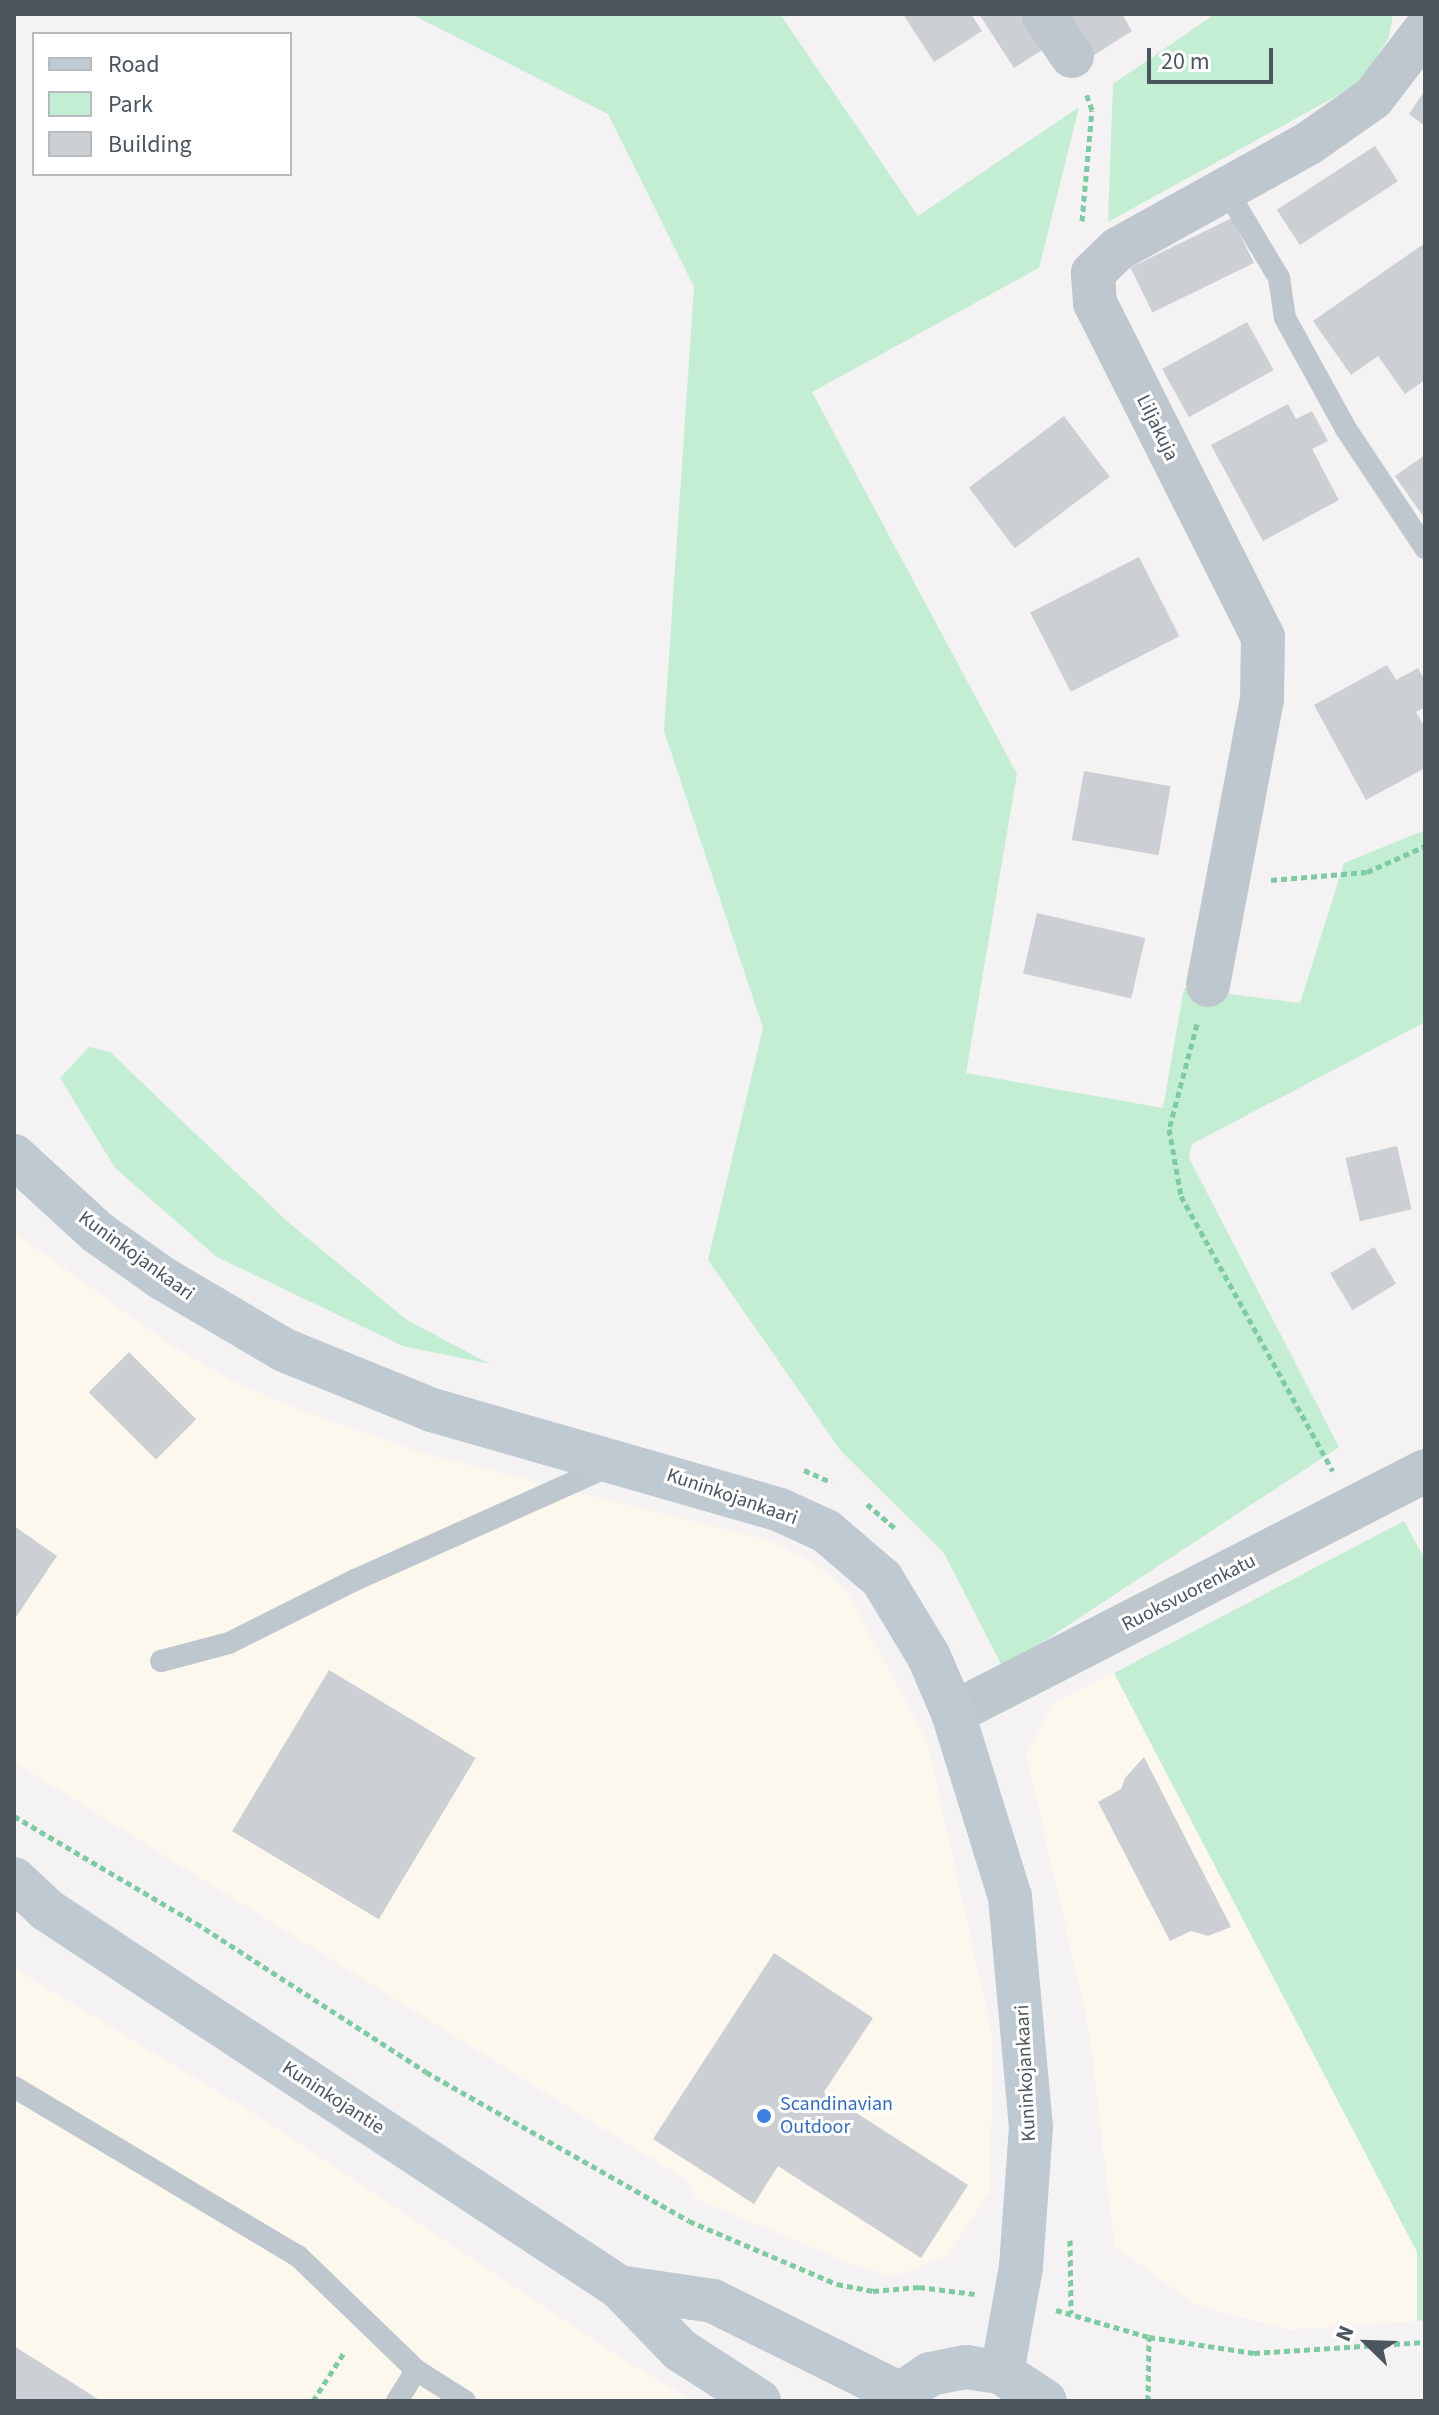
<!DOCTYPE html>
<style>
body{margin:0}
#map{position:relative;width:1439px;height:2415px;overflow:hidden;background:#f4f2f2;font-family:"Source Sans 3",sans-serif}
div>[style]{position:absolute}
.commercial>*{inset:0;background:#fcf8ee}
.green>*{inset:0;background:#c4eed3}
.building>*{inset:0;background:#cccfd4;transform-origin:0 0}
.path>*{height:5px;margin-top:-2.5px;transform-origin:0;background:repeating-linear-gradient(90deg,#7ecba3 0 6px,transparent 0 10px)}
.lane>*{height:22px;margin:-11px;padding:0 11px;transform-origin:11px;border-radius:11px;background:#bfc7ce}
.street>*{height:44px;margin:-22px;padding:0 22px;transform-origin:22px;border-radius:22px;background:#bfc7ce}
.secondary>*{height:44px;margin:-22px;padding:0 22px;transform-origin:22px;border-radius:22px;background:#bfc9d2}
.dots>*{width:22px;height:22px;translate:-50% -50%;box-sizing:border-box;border:4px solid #fff;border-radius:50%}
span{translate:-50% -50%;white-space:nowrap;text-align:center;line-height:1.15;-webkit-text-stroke:6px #fff;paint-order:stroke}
.street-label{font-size:20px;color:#4b565f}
.shop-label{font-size:20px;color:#366cbe}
.left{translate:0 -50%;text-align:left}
.frame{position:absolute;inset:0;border:16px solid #4b565f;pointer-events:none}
.legend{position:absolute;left:32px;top:32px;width:260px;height:144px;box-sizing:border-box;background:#fff;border:2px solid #b7bbbf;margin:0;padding:10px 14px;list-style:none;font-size:24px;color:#4b565f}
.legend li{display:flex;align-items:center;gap:16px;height:40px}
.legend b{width:40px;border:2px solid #b7bbbf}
.north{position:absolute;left:1327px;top:2303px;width:80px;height:80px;-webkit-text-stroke:6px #fff;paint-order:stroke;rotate:293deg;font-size:22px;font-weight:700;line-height:32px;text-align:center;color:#4b565f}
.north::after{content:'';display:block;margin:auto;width:28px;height:36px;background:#4b565f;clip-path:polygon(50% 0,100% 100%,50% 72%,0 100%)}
.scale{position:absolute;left:1147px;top:48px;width:126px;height:36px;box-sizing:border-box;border:4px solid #4b565f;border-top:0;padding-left:10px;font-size:24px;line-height:28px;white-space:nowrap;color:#4b565f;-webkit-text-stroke:6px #fff;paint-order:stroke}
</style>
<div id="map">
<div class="commercial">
<div style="clip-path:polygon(14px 1232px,172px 1346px,233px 1381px,295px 1408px,425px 1454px,772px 1541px,813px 1562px,848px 1592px,927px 1742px,993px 2038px,990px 2191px,947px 2257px,894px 2276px,857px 2266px,696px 2199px,689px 2182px,14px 1762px)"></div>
<div style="clip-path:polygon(1114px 1673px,1417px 2252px,1417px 2321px,1288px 2330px,1196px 2305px,1115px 2247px,1088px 2025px,1026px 1753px,1054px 1703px)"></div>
<div style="clip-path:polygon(14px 1968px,263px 2119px,626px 2361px,694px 2401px,14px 2401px)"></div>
</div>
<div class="green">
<div style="clip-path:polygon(411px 14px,780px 14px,918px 216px,1079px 107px,1039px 268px,812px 392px,1017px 774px,966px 1073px,1163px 1108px,1184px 988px,1300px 1003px,1344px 863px,1425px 830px,1425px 1022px,1192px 1144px,1189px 1158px,1339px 1447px,1003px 1668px,944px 1553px,841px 1451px,708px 1260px,763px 1028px,664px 731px,694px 287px,608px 114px)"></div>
<div style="clip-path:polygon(1215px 14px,1393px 14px,1389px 37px,1362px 82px,1108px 222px,1113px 84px)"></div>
<div style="clip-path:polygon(89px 1047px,110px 1052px,288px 1222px,407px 1320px,490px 1364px,403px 1346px,217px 1257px,115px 1168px,60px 1078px)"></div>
<div style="clip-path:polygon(1404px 1521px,1425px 1560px,1425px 2320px,1417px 2321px,1417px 2252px,1114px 1673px)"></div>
</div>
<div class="building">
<div style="clip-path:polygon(903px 14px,971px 14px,982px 31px,934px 62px)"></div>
<div style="clip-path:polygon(979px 14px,1019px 14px,1042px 50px,1014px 68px)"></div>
<div style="clip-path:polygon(1064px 14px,1122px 14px,1132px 31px,1091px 57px)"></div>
<div style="clip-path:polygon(1425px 90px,1425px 126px,1409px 114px)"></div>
<div style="left:1375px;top:146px;width:42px;height:117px;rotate:57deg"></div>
<div style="left:1232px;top:218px;width:50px;height:113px;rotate:64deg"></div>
<div style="clip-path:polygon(1425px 243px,1425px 380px,1405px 394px,1378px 356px,1351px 375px,1313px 321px)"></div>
<div style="left:1247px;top:322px;width:55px;height:97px;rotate:61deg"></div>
<div style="clip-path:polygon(1288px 404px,1296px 419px,1312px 411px,1328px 441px,1312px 449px,1339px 500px,1263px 541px,1211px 445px)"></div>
<div style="left:1064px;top:416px;width:76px;height:119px;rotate:53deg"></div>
<div style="clip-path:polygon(1425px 455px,1425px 519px,1395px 476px)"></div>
<div style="left:1139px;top:557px;width:89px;height:122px;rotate:63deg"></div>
<div style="clip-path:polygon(1387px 665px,1396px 680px,1418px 668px,1425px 681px,1425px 707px,1416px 712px,1425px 728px,1425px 768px,1366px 800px,1314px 705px)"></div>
<div style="left:1084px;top:771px;width:88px;height:70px;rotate:10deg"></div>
<div style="left:1037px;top:913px;width:111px;height:62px;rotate:13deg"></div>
<div style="left:1397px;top:1146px;width:65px;height:53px;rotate:77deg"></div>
<div style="left:1374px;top:1247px;width:43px;height:51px;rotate:59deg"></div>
<div style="left:129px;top:1352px;width:95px;height:57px;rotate:45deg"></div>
<div style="clip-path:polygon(14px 1526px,57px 1556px,14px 1620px)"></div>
<div style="left:329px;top:1670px;width:171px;height:188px;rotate:31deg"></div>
<div style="clip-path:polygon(1144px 1757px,1231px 1927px,1208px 1936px,1191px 1931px,1170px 1941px,1098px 1802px,1121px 1789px,1125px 1778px)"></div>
<div style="clip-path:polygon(774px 1953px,873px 2018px,824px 2092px,968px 2185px,921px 2258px,778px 2166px,754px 2204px,653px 2139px)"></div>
<div style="clip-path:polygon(14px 2346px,101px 2401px,14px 2401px)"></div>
</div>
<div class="path">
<div style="left:1082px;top:221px;width:111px;rotate:-84.9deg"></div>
<div style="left:1092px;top:110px;width:18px;rotate:-109deg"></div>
<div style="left:1271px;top:880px;width:96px;rotate:-4.8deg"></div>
<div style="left:1367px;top:872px;width:64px;rotate:-24.1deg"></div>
<div style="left:1197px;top:1024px;width:109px;rotate:104.9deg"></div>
<div style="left:1169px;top:1129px;width:68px;rotate:79.8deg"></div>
<div style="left:1181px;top:1196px;width:314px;rotate:61.1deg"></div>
<div style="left:804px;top:1470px;width:30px;rotate:24deg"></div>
<div style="left:867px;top:1504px;width:38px;rotate:41deg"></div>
<div style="left:14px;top:1816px;width:211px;rotate:30.5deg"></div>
<div style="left:196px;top:1923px;width:274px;rotate:32.9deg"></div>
<div style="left:426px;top:2072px;width:302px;rotate:29.5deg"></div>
<div style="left:689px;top:2221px;width:161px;rotate:23.1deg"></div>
<div style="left:837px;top:2284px;width:37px;rotate:11deg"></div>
<div style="left:873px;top:2291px;width:46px;rotate:-5deg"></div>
<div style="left:919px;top:2287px;width:56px;rotate:7.1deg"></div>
<div style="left:1070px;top:2240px;width:73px;rotate:89.2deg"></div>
<div style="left:1056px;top:2310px;width:97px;rotate:16.2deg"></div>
<div style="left:1149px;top:2337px;width:106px;rotate:8.7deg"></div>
<div style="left:1254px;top:2353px;width:171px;rotate:-3.7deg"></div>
<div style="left:313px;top:2401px;width:59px;rotate:-57.4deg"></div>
<div style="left:1148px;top:2401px;width:64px;rotate:-89.1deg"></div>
</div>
<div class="lane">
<div style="left:1226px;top:189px;width:104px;rotate:59.2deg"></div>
<div style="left:1279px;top:278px;width:40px;rotate:81.5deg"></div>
<div style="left:1285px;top:318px;width:127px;rotate:61.2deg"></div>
<div style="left:1346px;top:429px;width:143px;rotate:56.4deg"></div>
<div style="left:161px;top:1661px;width:70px;rotate:-14.8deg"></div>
<div style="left:229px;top:1643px;width:141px;rotate:-26.6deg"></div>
<div style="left:355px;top:1580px;width:284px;rotate:-24.1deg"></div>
<div style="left:14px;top:2087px;width:330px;rotate:30.8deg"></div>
<div style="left:298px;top:2256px;width:164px;rotate:44deg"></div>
<div style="left:416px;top:2370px;width:58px;rotate:32.3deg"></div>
<div style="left:397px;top:2401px;width:36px;rotate:-58deg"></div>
</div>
<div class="street">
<div style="left:1043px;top:14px;width:51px;rotate:55.4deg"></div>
<div style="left:1208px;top:985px;width:290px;rotate:-79.3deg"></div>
<div style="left:1262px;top:700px;width:63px;rotate:-89.1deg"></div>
<div style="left:1263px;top:637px;width:374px;rotate:-116.7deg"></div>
<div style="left:1095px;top:303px;width:30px;rotate:-94deg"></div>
<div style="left:1093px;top:273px;width:35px;rotate:-44deg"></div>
<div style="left:1118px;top:249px;width:218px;rotate:-29deg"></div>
<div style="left:1309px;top:143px;width:78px;rotate:-35.1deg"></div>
<div style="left:1373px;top:98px;width:86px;rotate:-52.6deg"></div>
<div style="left:953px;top:1713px;width:530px;rotate:-27.14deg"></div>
</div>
<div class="secondary">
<div style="left:14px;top:1156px;width:113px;rotate:42.5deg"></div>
<div style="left:97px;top:1232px;width:80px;rotate:35.3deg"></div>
<div style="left:162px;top:1278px;width:142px;rotate:30.5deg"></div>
<div style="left:284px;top:1350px;width:160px;rotate:22.1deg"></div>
<div style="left:432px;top:1410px;width:362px;rotate:16deg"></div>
<div style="left:780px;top:1510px;width:51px;rotate:24.5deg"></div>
<div style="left:826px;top:1531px;width:74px;rotate:40.6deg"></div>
<div style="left:882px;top:1579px;width:91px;rotate:58.9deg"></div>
<div style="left:929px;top:1657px;width:61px;rotate:66.8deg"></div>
<div style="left:953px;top:1713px;width:193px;rotate:72.8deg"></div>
<div style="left:1010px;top:1897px;width:231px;rotate:84.8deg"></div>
<div style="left:1031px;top:2127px;width:140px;rotate:94.1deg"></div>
<div style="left:1021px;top:2267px;width:108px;rotate:100.2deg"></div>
<div style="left:14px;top:1879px;width:45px;rotate:43.2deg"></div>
<div style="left:47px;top:1910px;width:685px;rotate:33.39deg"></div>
<div style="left:619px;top:2287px;width:88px;rotate:45.9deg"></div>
<div style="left:680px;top:2350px;width:94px;rotate:32.8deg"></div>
<div style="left:619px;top:2287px;width:95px;rotate:8.5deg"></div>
<div style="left:713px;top:2301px;width:207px;rotate:26.4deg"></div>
<div style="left:890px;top:2401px;width:48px;rotate:-34deg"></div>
<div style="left:930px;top:2374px;width:37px;rotate:-11deg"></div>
<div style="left:966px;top:2367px;width:36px;rotate:9deg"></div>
<div style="left:1002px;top:2373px;width:51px;rotate:33.1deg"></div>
</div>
<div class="dots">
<div style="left:764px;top:2116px;background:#3f7fe0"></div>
</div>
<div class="street-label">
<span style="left:1157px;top:428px;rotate:64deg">Liljakuja</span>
<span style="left:136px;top:1256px;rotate:36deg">Kuninkojankaari</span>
<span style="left:732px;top:1497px;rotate:19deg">Kuninkojankaari</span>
<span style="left:1189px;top:1593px;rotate:-27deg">Ruoksvuorenkatu</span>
<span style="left:1026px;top:2073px;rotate:-93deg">Kuninkojankaari</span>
<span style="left:333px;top:2098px;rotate:33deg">Kuninkojantie</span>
</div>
<div class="shop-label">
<span class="left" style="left:780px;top:2116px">Scandinavian<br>Outdoor</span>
</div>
<div class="frame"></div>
<ul class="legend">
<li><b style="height:10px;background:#bfc9d2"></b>Road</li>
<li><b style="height:22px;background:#c4eed3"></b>Park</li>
<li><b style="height:22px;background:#cccfd4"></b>Building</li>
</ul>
<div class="north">N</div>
<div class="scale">20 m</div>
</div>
